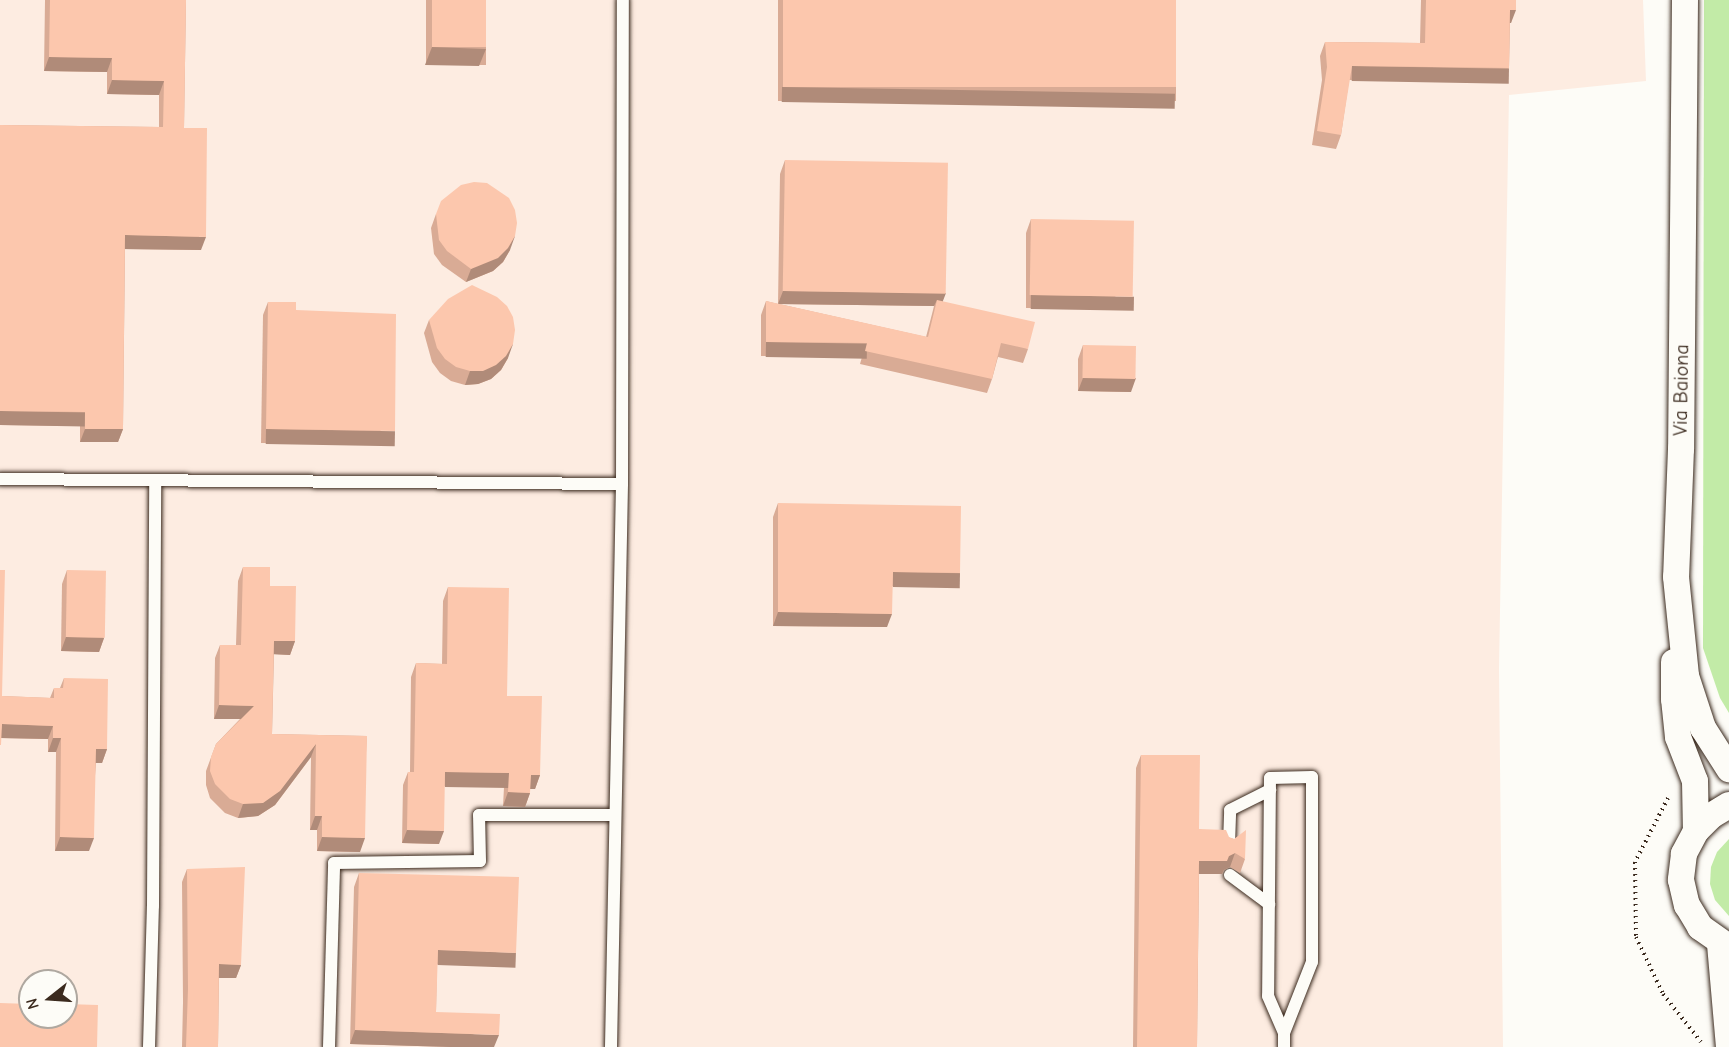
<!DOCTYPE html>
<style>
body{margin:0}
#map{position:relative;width:1729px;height:1047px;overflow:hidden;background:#fdfcf7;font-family:"Comic Neue",sans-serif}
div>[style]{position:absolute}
.built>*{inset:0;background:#fdece1}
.green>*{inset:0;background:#c2eba7}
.path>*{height:4px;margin-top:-2px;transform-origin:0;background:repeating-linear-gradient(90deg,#3b2a1e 0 1.5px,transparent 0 6px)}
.roads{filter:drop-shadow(0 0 2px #3b2a1e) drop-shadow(0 0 2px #3b2a1e)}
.lane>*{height:12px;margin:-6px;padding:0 6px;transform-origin:6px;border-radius:6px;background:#fdfcf7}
.street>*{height:26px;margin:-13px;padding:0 13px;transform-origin:13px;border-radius:13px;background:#fdfcf7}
.wall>*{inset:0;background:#d9ab95;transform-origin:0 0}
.shaded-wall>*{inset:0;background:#b08b79;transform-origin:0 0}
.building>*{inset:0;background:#fcc7ad;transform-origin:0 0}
span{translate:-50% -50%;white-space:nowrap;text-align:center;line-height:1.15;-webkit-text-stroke:4.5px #fdfcf7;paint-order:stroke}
.street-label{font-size:20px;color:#3b2a1e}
.north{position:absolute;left:18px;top:969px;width:60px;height:60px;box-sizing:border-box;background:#fdfcf7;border:2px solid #afa8a0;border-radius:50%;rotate:253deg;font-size:16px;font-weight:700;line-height:24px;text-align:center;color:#3b2a1e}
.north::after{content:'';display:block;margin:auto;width:21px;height:27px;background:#3b2a1e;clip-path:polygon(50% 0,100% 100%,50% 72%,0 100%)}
</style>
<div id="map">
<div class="built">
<div style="clip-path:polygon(evenodd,0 0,1643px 0,1646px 81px,1509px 95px,1499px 669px,1503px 1047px,0 1047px,0 0,30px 981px,66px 981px,66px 1017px,30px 1017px,30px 981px)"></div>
</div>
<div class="green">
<div style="clip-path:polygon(1704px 0,1729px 0,1729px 713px,1720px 698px,1703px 648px)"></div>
<div style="clip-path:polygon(1729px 839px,1729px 916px,1715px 900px,1710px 884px,1711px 867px,1717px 852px)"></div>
</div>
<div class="path">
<div style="left:1668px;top:798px;width:72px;rotate:117.3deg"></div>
<div style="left:1635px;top:862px;width:75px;rotate:89.2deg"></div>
<div style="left:1636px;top:937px;width:63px;rotate:64.7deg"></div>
<div style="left:1663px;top:994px;width:61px;rotate:51.6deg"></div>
</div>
<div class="roads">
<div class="lane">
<div style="left:0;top:479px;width:622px;rotate:0.46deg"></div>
<div style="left:1229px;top:844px;width:34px;rotate:-88deg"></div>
<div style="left:1230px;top:810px;width:45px;rotate:-26.6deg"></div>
<div style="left:1230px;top:875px;width:49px;rotate:36.6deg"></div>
<div style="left:1284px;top:1033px;width:76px;rotate:-68.5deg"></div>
<div style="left:1312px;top:962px;width:185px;rotate:-90deg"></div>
<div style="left:1312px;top:777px;width:42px;rotate:178.6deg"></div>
<div style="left:1270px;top:778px;width:218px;rotate:90.5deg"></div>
<div style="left:1268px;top:996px;width:40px;rotate:66.6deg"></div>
<div style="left:1284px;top:1033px;width:14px;rotate:90deg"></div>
<div style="left:149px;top:1047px;width:141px;rotate:-88.4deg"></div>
<div style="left:153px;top:906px;width:425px;rotate:-89.7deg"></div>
<div style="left:329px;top:1047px;width:184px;rotate:-88.4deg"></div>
<div style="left:334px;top:863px;width:146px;rotate:-0.8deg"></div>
<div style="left:480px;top:861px;width:46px;rotate:-91.2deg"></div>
<div style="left:479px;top:815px;width:136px"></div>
<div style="left:611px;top:1047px;width:563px;rotate:-88.88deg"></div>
<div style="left:622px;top:484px;width:484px;rotate:-89.9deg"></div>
</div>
<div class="street">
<div style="left:1685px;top:0;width:449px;rotate:90.5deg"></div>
<div style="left:1681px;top:449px;width:128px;rotate:92.2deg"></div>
<div style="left:1676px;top:577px;width:100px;rotate:84.2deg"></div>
<div style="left:1686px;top:676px;width:55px;rotate:71.9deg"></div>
<div style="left:1703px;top:728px;width:49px;rotate:57.6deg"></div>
<div style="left:1674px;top:662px;width:37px;rotate:90deg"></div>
<div style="left:1674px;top:699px;width:38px;rotate:84deg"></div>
<div style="left:1678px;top:737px;width:47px;rotate:68.9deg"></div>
<div style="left:1695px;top:781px;width:50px;rotate:88.9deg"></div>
<div style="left:1729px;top:805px;width:21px;rotate:149deg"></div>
<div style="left:1711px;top:816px;width:21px;rotate:135deg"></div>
<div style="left:1696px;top:831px;width:26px;rotate:118deg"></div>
<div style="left:1684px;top:854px;width:26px;rotate:97deg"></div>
<div style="left:1681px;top:880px;width:26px;rotate:77deg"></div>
<div style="left:1687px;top:905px;width:26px;rotate:59deg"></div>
<div style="left:1700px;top:927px;width:35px;rotate:35deg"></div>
<div style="left:1720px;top:944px;width:103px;rotate:85deg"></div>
</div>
</div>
<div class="wall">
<div style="clip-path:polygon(45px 0,186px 0,184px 128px,201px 250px,125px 249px,123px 429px,118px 442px,80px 442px,80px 426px,0 425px,0 125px,159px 127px,159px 95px,107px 94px,107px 72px,44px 71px)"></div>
<div style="left:426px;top:0;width:60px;height:65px"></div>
<div style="left:778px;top:0;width:398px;height:101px"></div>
<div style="clip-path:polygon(1421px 0,1516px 0,1511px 23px,1510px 23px,1509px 68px,1504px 82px,1349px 80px,1341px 135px,1336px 149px,1312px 145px,1322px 80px,1320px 56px,1325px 42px,1420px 43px)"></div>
<div style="clip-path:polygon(evenodd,785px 160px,943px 302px,1028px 349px,1023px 363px,998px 357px,992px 379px,987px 393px,860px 364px,862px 357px,761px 356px,761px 315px,766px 301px,778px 304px,780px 174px,785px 160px,779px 304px,934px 306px,932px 314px,926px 337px,779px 304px)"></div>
<div style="clip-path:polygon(436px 214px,510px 250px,503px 262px,493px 271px,466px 282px,442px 265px,434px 254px,431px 228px)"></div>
<div style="clip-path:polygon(1031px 219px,1129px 309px,1026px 308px,1026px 233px)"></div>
<div style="clip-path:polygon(268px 302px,296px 310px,390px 444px,261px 443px,263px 315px)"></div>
<div style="clip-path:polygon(429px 320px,508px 358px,501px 370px,491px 379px,478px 384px,465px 385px,451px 381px,440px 373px,432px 362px,424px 333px)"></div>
<div style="clip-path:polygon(1083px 345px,1131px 392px,1078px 391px,1078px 359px)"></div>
<div style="clip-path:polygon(778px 503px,960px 573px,956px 587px,892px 586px,887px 627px,773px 626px,773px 517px)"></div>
<div style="clip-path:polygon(243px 567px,270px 586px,295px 641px,290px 655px,274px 654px,272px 734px,367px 736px,360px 852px,317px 851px,317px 830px,310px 830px,311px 757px,275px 805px,258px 816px,238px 818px,225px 813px,210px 798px,206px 785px,206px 771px,216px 744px,240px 719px,214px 719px,215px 658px,220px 645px,236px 645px,238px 581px)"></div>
<div style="clip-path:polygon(67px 570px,104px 638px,99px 652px,61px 651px,62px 584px)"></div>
<div style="clip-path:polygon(448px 587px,507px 696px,540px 775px,535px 789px,530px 789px,530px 793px,525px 807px,503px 806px,504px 787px,444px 786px,439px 844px,402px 843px,403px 785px,408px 772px,410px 772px,411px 677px,416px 663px,442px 664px,443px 601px)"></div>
<div style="clip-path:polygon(64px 678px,107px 749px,102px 763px,96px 763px,89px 851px,55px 851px,56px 752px,48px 752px,48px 739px,1px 738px,2px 696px,50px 698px,54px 688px,60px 688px)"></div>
<div style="clip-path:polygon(1141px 755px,1199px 829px,1234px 839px,1245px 859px,1240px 873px,1230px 867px,1224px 870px,1222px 874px,1199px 874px,1197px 1047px,1133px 1047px,1136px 768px)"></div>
<div style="clip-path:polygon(187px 869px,241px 965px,236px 978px,219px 978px,218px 1047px,182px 1047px,183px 1002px,182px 882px)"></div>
<div style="clip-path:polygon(359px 873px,511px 967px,437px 964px,436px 1012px,494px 1047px,451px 1047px,350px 1044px,354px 887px)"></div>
</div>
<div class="shaded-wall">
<div style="clip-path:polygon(1510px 10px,1516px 10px,1511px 23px,1505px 23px)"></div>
<div style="clip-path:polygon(432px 47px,486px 49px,479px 66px,425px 65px)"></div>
<div style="clip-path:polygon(49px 57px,112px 58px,107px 72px,44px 71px)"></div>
<div style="left:1352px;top:66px;width:157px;height:15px;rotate:1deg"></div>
<div style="clip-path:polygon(112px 80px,164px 81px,159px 95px,107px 94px)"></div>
<div style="left:782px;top:87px;width:393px;height:15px;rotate:1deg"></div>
<div style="clip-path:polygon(125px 235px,206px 237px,201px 250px,120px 249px)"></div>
<div style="clip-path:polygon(515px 236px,510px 250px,503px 262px,493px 271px,466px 282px,471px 269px)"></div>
<div style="clip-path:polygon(783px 291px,946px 293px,941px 306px,937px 300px,934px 306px,778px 304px)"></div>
<div style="left:1031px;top:295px;width:103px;height:14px;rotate:1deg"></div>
<div style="left:766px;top:342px;width:101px;height:15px;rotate:1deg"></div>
<div style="clip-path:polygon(513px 344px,508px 358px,501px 370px,491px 379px,478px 384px,465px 385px,470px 371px)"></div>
<div style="clip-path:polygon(1083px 378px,1136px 378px,1131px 392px,1078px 391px)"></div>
<div style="left:0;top:411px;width:85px;height:14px;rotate:1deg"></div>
<div style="clip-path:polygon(85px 429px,123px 429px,118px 442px,80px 442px)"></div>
<div style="left:266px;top:429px;width:129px;height:15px;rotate:1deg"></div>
<div style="left:893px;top:572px;width:67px;height:15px;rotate:1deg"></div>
<div style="clip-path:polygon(778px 612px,892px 614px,887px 627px,773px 626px)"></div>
<div style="clip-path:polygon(66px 637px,104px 638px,99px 652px,61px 651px)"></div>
<div style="clip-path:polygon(274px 641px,295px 641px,290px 655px,269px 654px)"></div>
<div style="clip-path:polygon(219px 705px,254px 706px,249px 719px,214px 719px)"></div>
<div style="clip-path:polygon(2px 724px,53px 726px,48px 739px,0 738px)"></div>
<div style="clip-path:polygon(53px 738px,61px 738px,56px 752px,48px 752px)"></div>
<div style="clip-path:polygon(316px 744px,311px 757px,275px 805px,258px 816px,238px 818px,243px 804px)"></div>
<div style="clip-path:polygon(96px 749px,107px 749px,102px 763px,91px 763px)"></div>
<div style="left:445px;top:772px;width:64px;height:15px;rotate:1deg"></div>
<div style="clip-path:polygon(531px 775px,540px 775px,535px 789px,526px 789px)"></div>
<div style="clip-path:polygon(508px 792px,530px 793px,525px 807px,503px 806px)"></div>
<div style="clip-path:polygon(315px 816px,322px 816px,317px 830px,310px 830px)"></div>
<div style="clip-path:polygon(407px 830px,444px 831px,439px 844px,402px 843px)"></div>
<div style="clip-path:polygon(60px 837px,94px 838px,89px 851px,55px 851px)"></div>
<div style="clip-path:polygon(322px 837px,365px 838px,360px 852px,317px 851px)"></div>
<div style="clip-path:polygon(1235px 853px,1230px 867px,1224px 870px,1222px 874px,1194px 874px,1199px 861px,1229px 856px)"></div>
<div style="left:438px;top:950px;width:78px;height:15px;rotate:2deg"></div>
<div style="clip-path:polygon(219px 964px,241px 965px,236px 978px,214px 978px)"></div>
<div style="clip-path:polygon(355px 1030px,499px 1035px,494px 1047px,451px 1047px,350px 1044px)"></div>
</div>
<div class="building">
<div style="clip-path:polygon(50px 0,186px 0,184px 128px,207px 128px,206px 237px,125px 235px,123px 429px,85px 429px,85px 412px,0 411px,0 125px,163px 127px,164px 81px,112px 80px,112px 58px,49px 57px)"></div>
<div style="left:432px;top:0;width:54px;height:47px"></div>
<div style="left:783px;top:0;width:393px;height:87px"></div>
<div style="clip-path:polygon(1426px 0,1516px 0,1516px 10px,1510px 10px,1509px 68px,1352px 66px,1341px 135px,1317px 131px,1327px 67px,1325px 42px,1425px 43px)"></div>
<div style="left:785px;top:160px;width:163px;height:131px;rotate:1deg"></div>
<div style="clip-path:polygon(474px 182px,487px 183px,509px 198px,515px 210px,517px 223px,515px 236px,508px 248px,498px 258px,471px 269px,447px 251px,439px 240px,436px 214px,441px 201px,461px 185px)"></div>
<div style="left:1031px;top:219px;width:103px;height:76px;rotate:1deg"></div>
<div style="clip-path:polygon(472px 285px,497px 297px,507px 306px,513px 317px,515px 330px,513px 344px,506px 356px,496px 365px,483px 371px,470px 371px,456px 367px,445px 359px,437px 348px,429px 320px,448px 299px)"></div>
<div style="clip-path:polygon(937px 300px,1035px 322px,1028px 349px,1001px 343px,992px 379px,865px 351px,867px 343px,766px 342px,766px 301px,928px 337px)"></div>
<div style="clip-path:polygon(268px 302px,296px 302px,296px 310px,396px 314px,395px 431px,266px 429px)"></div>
<div style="left:1083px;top:345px;width:53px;height:33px;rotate:1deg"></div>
<div style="clip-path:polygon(778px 503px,961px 506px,960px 573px,893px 572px,892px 614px,778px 612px)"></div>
<div style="clip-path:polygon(243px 567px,270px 567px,270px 586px,296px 586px,295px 641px,274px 641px,272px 734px,367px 736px,365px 838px,322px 837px,322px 816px,315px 816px,316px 744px,280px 791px,263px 803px,243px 804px,230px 799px,215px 784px,210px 771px,211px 757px,216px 744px,254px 706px,219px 705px,220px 645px,241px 645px)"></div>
<div style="clip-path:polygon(0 570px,5px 570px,2px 696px,54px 698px,54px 688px,63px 688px,64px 678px,108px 679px,107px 749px,96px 749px,94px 838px,60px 837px,61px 738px,53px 738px,53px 726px,2px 724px,1px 745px,0 745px)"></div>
<div style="left:67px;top:570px;width:39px;height:67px;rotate:1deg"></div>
<div style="clip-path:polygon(448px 587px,509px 588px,507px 696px,542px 696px,540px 775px,531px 775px,530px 793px,508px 792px,509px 773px,445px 772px,444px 831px,407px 830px,408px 772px,414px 772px,416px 663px,447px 664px)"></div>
<div style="clip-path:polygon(1141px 755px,1200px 755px,1199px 829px,1226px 830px,1229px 837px,1234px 839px,1246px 830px,1245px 859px,1235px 853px,1229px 856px,1227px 861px,1199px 861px,1197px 1047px,1137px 1047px)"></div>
<div style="clip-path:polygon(245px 867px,241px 965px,219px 964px,218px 1047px,186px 1047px,188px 989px,187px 869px)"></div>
<div style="clip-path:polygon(359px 873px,519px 877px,516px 953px,438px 950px,436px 1012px,500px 1014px,499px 1035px,355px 1030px)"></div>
<div style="clip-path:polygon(0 1003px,30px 1004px,30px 1017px,66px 1017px,66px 1004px,98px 1005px,97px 1047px,0 1047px)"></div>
</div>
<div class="street-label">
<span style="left:1681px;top:390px;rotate:-89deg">Via Baiona</span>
</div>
<div class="north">N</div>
</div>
